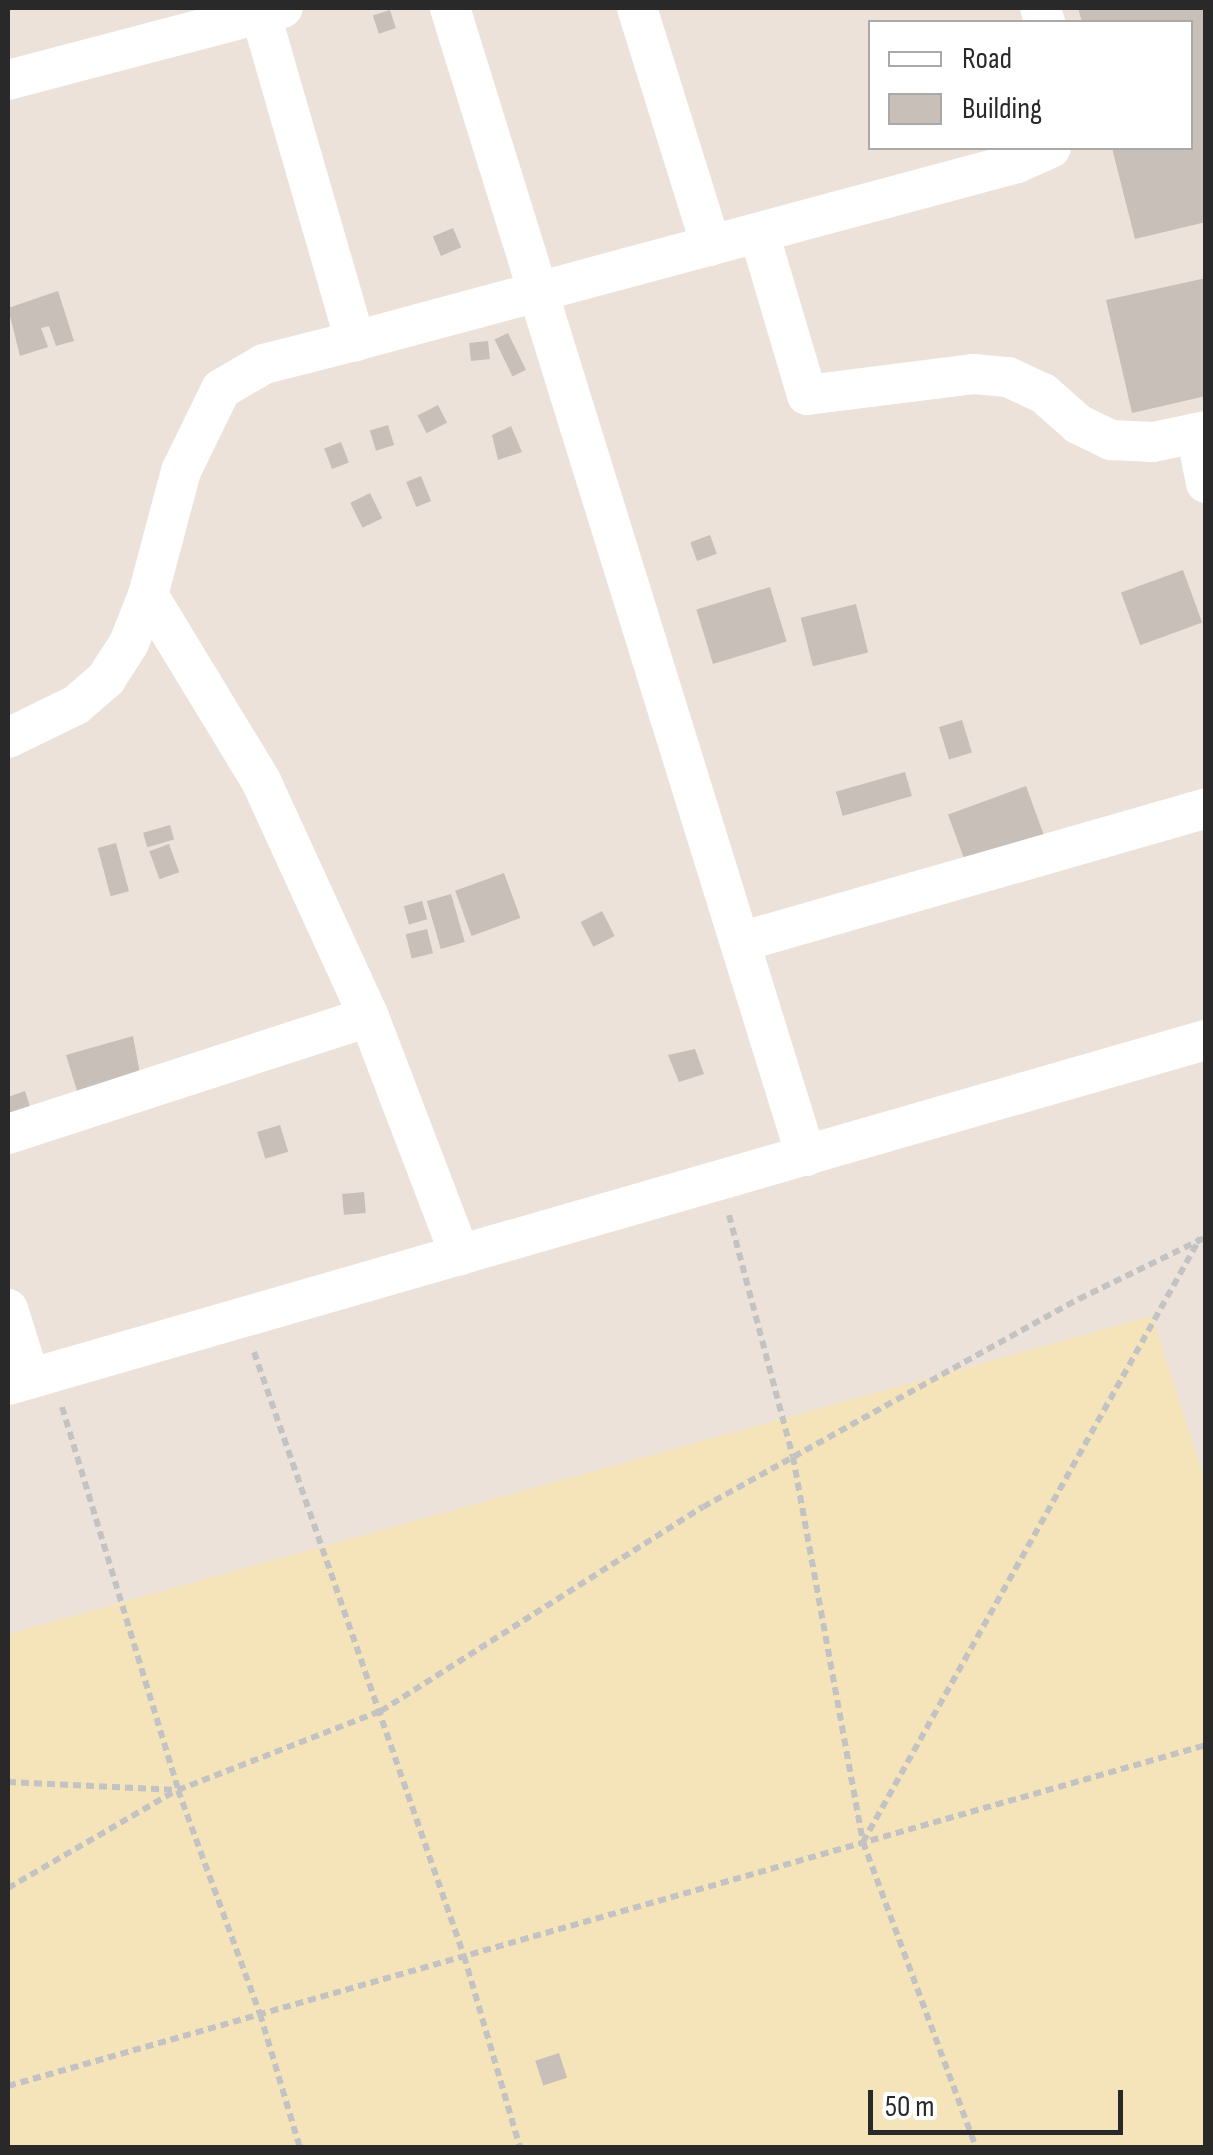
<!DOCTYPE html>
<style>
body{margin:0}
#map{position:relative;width:1213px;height:2155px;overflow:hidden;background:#ede2da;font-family:"Sofia Sans Condensed",sans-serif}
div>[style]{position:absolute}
.sand>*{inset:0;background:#f5e4ba}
.building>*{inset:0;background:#c8bfb9;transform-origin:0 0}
.path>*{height:6px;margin-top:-3px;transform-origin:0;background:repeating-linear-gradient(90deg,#c3c3c3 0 8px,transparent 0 13px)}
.street>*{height:40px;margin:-20px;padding:0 20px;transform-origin:20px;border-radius:20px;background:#fff}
span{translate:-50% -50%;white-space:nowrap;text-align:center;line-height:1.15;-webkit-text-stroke:8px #fff;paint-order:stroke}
.frame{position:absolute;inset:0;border:10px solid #292929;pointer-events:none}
.legend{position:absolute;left:868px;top:20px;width:325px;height:130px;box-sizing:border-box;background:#fff;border:2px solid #a9a9a9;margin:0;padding:12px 18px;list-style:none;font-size:30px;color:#292929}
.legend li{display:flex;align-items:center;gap:20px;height:50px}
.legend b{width:50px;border:2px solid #a9a9a9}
.scale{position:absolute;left:868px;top:2090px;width:255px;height:45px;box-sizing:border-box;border:5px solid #292929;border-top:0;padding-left:12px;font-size:30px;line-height:35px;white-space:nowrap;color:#292929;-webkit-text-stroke:8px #fff;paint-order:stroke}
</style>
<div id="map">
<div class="sand">
<div style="clip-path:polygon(1152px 1316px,1205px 1481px,1205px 2147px,8px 2148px,8px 1634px)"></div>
</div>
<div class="building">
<div style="clip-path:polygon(1078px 8px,1206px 8px,1206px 222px,1135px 239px,1112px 148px,1190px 148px,1190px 22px,1082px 22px)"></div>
<div style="left:390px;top:10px;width:19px;height:18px;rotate:72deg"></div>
<div style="left:453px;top:228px;width:21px;height:22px;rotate:67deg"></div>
<div style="clip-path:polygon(1206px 278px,1206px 396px,1132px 413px,1106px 300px)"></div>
<div style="clip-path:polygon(58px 291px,74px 341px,56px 346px,49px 326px,41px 328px,48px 347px,20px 356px,8px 308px)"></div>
<div style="left:508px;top:333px;width:41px;height:15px;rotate:64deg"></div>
<div style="left:488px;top:341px;width:18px;height:19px;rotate:84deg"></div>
<div style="left:438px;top:405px;width:20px;height:23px;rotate:63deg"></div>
<div style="left:388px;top:425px;width:21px;height:19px;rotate:73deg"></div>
<div style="clip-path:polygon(511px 426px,522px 452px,498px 460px,492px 435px)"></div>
<div style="left:341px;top:442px;width:22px;height:18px;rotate:69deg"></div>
<div style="left:421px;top:476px;width:27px;height:16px;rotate:68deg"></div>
<div style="left:370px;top:493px;width:28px;height:22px;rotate:64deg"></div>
<div style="left:710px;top:535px;width:20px;height:21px;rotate:70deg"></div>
<div style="left:1183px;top:570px;width:56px;height:66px;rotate:70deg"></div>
<div style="left:770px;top:587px;width:57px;height:77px;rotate:73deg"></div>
<div style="left:856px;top:604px;width:50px;height:57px;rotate:76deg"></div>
<div style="left:962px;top:720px;width:34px;height:24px;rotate:73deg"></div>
<div style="left:905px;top:772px;width:25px;height:72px;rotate:74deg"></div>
<div style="left:1026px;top:786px;width:54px;height:83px;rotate:70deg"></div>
<div style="left:170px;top:825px;width:15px;height:28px;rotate:74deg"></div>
<div style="left:116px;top:843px;width:50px;height:19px;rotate:75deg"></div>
<div style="left:169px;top:844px;width:30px;height:21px;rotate:70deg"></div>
<div style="left:504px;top:873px;width:48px;height:52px;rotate:70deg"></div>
<div style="left:451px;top:894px;width:50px;height:25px;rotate:74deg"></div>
<div style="left:422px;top:901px;width:19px;height:19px;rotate:74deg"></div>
<div style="left:602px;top:911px;width:28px;height:24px;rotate:63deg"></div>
<div style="left:427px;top:929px;width:25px;height:22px;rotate:76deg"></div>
<div style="clip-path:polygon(133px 1036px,141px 1079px,80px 1101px,66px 1055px)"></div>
<div style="clip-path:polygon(695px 1049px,704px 1074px,679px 1082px,668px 1055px)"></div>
<div style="clip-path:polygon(25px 1091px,32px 1113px,8px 1120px,8px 1097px)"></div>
<div style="left:280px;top:1125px;width:28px;height:24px;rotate:73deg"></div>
<div style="left:364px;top:1192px;width:21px;height:22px;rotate:85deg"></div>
<div style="left:559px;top:2053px;width:26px;height:25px;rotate:72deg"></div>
</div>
<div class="path">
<div style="left:729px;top:1215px;width:250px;rotate:75.2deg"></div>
<div style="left:793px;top:1457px;width:391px;rotate:79.7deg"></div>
<div style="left:863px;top:1842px;width:692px;rotate:-60.84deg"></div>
<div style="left:254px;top:1352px;width:639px;rotate:70.83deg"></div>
<div style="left:464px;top:1956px;width:200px;rotate:73.7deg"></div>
<div style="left:62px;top:1407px;width:400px;rotate:73.1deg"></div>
<div style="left:178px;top:1790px;width:239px;rotate:69.9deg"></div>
<div style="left:260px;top:2014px;width:140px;rotate:73.4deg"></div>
<div style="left:8px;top:1782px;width:170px;rotate:2.7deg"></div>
<div style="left:178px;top:1790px;width:218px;rotate:-21.3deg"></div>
<div style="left:381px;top:1711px;width:381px;rotate:-32.4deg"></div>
<div style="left:703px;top:1507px;width:430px;rotate:-29deg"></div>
<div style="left:1079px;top:1299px;width:141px;rotate:-26deg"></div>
<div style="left:863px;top:1842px;width:326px;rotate:69.7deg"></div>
<div style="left:8px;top:1888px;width:193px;rotate:-30.1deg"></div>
<div style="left:8px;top:2086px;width:1246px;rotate:-15.89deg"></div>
</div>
<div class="street">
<div style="left:259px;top:8px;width:347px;rotate:73.9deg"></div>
<div style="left:355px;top:341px;width:686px;rotate:-15.05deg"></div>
<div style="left:1017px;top:163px;width:37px;rotate:-24deg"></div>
<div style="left:450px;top:8px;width:1202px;rotate:72.77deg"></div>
<div style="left:637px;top:8px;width:249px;rotate:72.7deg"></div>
<div style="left:1040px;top:8px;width:15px;rotate:70deg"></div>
<div style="left:8px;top:80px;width:284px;rotate:-14.7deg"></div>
<div style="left:759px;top:233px;width:169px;rotate:73.5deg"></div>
<div style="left:807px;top:395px;width:167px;rotate:-7.2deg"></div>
<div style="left:973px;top:374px;width:35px;rotate:5deg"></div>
<div style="left:1008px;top:377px;width:38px;rotate:25deg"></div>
<div style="left:1043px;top:393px;width:47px;rotate:41.5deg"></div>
<div style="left:1078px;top:424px;width:37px;rotate:26deg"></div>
<div style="left:1111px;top:440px;width:42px;rotate:2.7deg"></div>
<div style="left:1153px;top:442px;width:54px;rotate:-11.7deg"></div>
<div style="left:1196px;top:433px;width:51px;rotate:78.7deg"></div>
<div style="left:148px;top:595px;width:218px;rotate:58.7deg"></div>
<div style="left:261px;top:781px;width:260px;rotate:65.4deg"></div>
<div style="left:8px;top:738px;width:76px;rotate:-25.9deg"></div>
<div style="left:76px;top:705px;width:40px;rotate:-41deg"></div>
<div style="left:106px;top:679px;width:43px;rotate:-57.4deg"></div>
<div style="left:129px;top:643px;width:52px;rotate:-68.4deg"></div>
<div style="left:148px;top:595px;width:128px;rotate:-75.1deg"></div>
<div style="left:181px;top:471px;width:91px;rotate:-64deg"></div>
<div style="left:221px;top:389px;width:50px;rotate:-30.2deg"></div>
<div style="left:264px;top:364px;width:94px;rotate:-14.2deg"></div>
<div style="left:740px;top:942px;width:485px;rotate:-16deg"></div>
<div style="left:8px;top:1134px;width:379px;rotate:-18deg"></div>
<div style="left:369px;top:1017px;width:255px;rotate:69.1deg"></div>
<div style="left:8px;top:1309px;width:73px;rotate:72.6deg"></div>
<div style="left:8px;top:1385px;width:1247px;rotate:-16.07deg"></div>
</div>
<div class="frame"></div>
<ul class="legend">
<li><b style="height:12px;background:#fff"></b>Road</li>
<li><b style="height:28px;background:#c8bfb9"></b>Building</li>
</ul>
<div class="scale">50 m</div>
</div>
